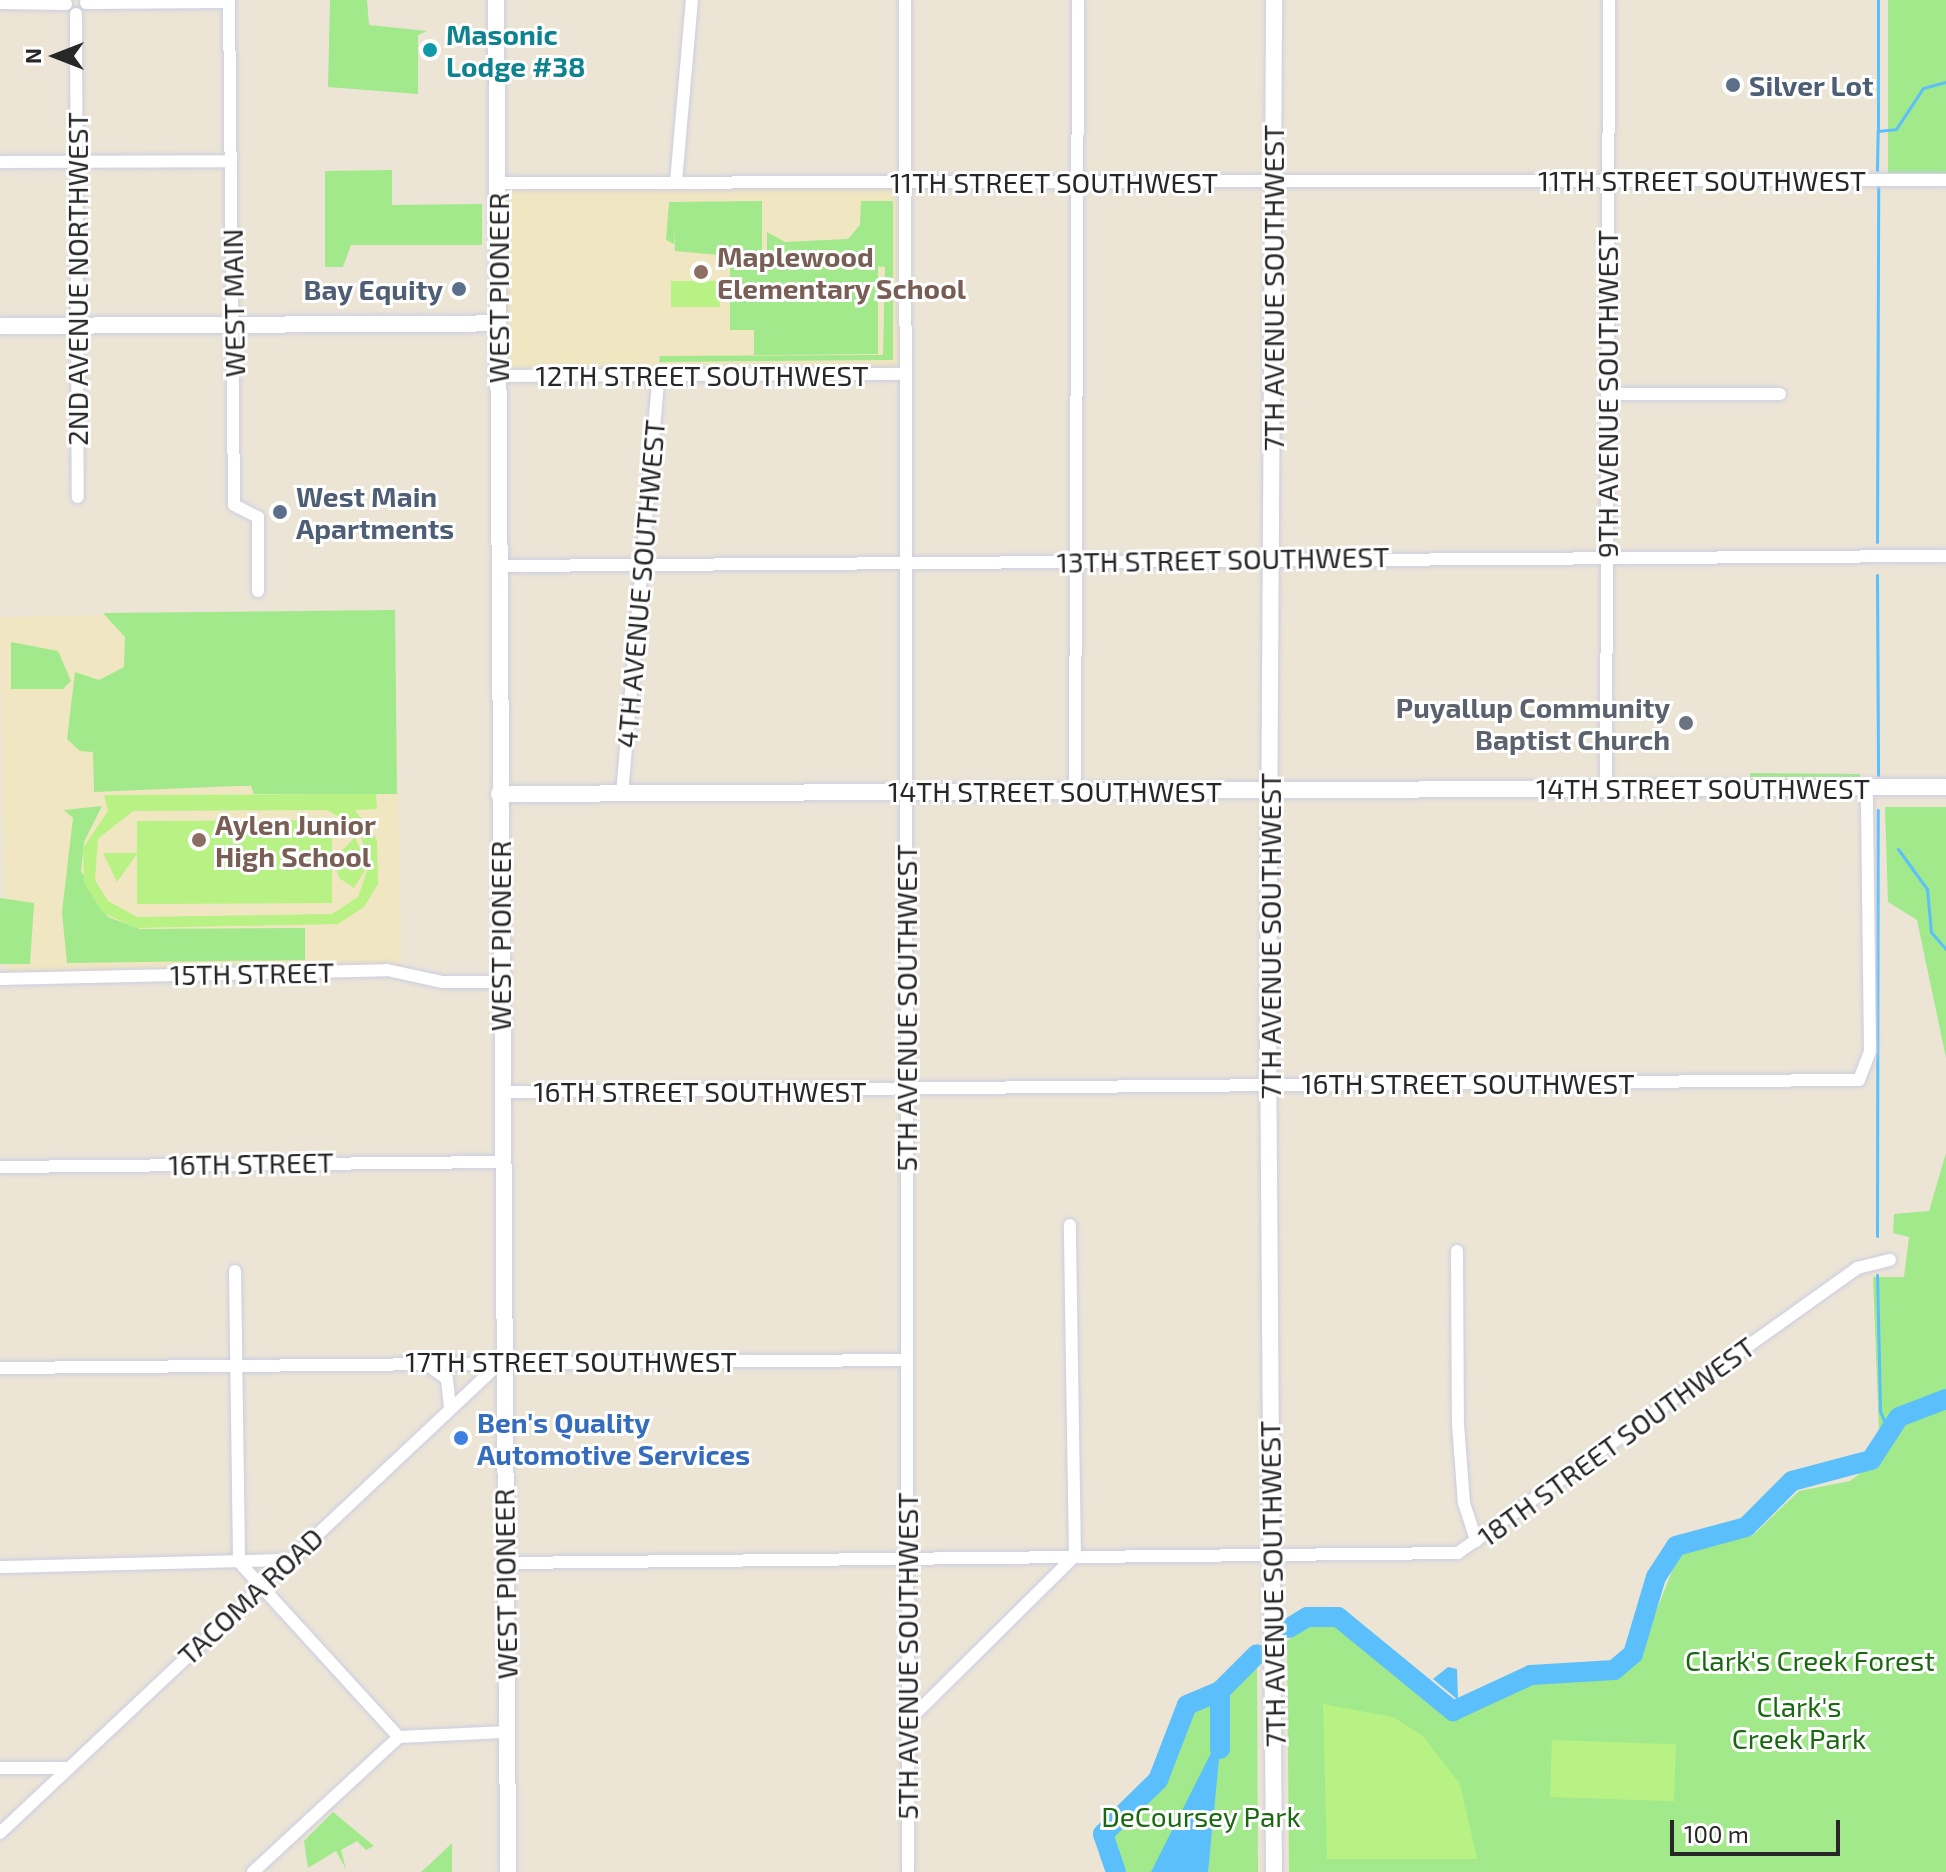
<!DOCTYPE html>
<style>
body{margin:0}
#map{position:relative;width:1946px;height:1872px;overflow:hidden;background:#ece5d6;font-family:"Exo 2",sans-serif}
div>[style]{position:absolute}
.education>*{inset:0;background:#f0e6c2;transform-origin:0 0}
.green>*{inset:0;background:#a1e98b;transform-origin:0 0}
.pitch>*{inset:0;background:#b8f285;transform-origin:0 0}
.water>*{inset:0;background:#5bbffb}
.stream>*{height:3px;margin:-1.5px;padding:0 1.5px;transform-origin:1.5px;border-radius:1.5px;background:#5bbffb}
.river>*{height:20px;margin:-10px;padding:0 10px;transform-origin:10px;border-radius:10px;background:#5bbffb}
.roads{filter:drop-shadow(0 0 2px #cbcde2) drop-shadow(0 0 2px #cbcde2)}
.street>*{height:12px;margin:-6px;padding:0 6px;transform-origin:6px;border-radius:6px;background:#fff}
.secondary>*{height:16px;margin:-8px;padding:0 8px;transform-origin:8px;border-radius:8px;background:#fff}
.dots>*{width:22px;height:22px;translate:-50% -50%;box-sizing:border-box;border:4px solid #fff;border-radius:50%}
span{translate:-50% -50%;white-space:nowrap;text-align:center;line-height:1.15;-webkit-text-stroke:6px #fff;paint-order:stroke}
.culture-label{font-size:28px;color:#0d838f;font-weight:700}
.left{translate:0 -50%;text-align:left}
.service-label{font-size:28px;color:#4e5e75;font-weight:700}
.right{translate:-100% -50%;text-align:right}
.street-label{font-size:28px;color:#272727}
.education-label{font-size:28px;color:#785e54;font-weight:700}
.worship-label{font-size:28px;color:#5b616d;font-weight:700}
.shop-label{font-size:28px;color:#366cbe;font-weight:700}
.park-label{font-size:28px;color:#1a6911}
.north{position:absolute;left:16px;top:16px;width:80px;height:80px;-webkit-text-stroke:6px #fff;paint-order:stroke;rotate:270deg;font-size:22px;font-weight:700;line-height:32px;text-align:center;color:#272727}
.north::after{content:'';display:block;margin:auto;width:28px;height:36px;background:#272727;clip-path:polygon(50% 0,100% 100%,50% 72%,0 100%)}
.scale{position:absolute;left:1670px;top:1820px;width:170px;height:36px;box-sizing:border-box;border:4px solid #272727;border-top:0;padding-left:10px;font-size:24px;line-height:28px;white-space:nowrap;color:#272727;-webkit-text-stroke:6px #fff;paint-order:stroke}
</style>
<div id="map">
<div class="education">
<div style="left:904px;top:181px;width:193px;height:406px;rotate:90deg"></div>
<div style="left:395px;top:610px;width:361px;height:395px;rotate:89deg"></div>
</div>
<div class="green">
<div style="clip-path:polygon(330px 0,367px 0,369px 25px,427px 31px,418px 35px,418px 94px,328px 87px)"></div>
<div style="left:1888px;top:0;width:58px;height:173px"></div>
<div style="clip-path:polygon(392px 170px,392px 205px,482px 204px,482px 245px,351px 245px,343px 267px,325px 267px,325px 171px)"></div>
<div style="clip-path:polygon(762px 201px,762px 259px,675px 251px,674px 227px,674px 244px,666px 240px,669px 202px)"></div>
<div style="clip-path:polygon(861px 201px,893px 201px,893px 360px,659px 362px,660px 356px,883px 355px,885px 267px,767px 258px,767px 232px,785px 242px,848px 239px,860px 225px)"></div>
<div style="clip-path:polygon(878px 265px,878px 354px,754px 355px,754px 330px,730px 330px,730px 266px)"></div>
<div style="clip-path:polygon(395px 610px,397px 794px,254px 794px,251px 786px,236px 786px,94px 792px,93px 752px,80px 751px,67px 739px,75px 672px,99px 680px,124px 667px,125px 637px,103px 613px)"></div>
<div style="clip-path:polygon(11px 642px,58px 651px,71px 681px,63px 689px,11px 689px)"></div>
<div style="clip-path:polygon(1750px 773px,1860px 774px,1860px 777px,1750px 777px)"></div>
<div style="clip-path:polygon(102px 806px,84px 842px,81px 871px,108px 917px,140px 929px,305px 928px,305px 960px,67px 963px,62px 912px,73px 818px,64px 810px)"></div>
<div style="clip-path:polygon(1885px 807px,1946px 807px,1946px 1058px,1917px 920px,1888px 902px)"></div>
<div style="clip-path:polygon(0 898px,34px 903px,30px 964px,0 964px)"></div>
<div style="clip-path:polygon(1946px 1153px,1946px 1872px,1289px 1872px,1287px 1641px,1312px 1623px,1336px 1622px,1454px 1719px,1536px 1681px,1624px 1671px,1640px 1652px,1678px 1556px,1705px 1543px,1752px 1536px,1799px 1491px,1850px 1481px,1880px 1458px,1873px 1277px,1904px 1277px,1909px 1237px,1893px 1233px,1894px 1214px,1929px 1211px)"></div>
<div style="clip-path:polygon(1257px 1654px,1258px 1872px,1116px 1872px,1103px 1834px,1158px 1780px,1187px 1705px,1220px 1691px)"></div>
<div style="clip-path:polygon(333px 1812px,374px 1846px,366px 1850px,357px 1841px,341px 1850px,346px 1869px,336px 1851px,308px 1868px,304px 1841px)"></div>
<div style="clip-path:polygon(452px 1843px,452px 1872px,421px 1872px,430px 1864px)"></div>
</div>
<div class="pitch">
<div style="left:671px;top:281px;width:49px;height:26px"></div>
<div style="clip-path:polygon(evenodd,376px 794px,377px 809px,355px 810px,377px 840px,378px 884px,364px 907px,338px 924px,136px 928px,103px 913px,84px 883px,83px 848px,108px 811px,104px 795px,376px 794px,327px 810px,357px 827px,370px 862px,358px 897px,332px 914px,137px 917px,108px 901px,95px 880px,98px 839px,133px 811px,327px 810px)"></div>
<div style="clip-path:polygon(332px 820px,332px 903px,137px 904px,137px 854px,117px 882px,103px 853px,137px 853px,137px 821px)"></div>
<div style="clip-path:polygon(355px 837px,367px 867px,354px 888px,339px 878px,334px 859px)"></div>
<div style="clip-path:polygon(1323px 1704px,1393px 1717px,1423px 1736px,1460px 1784px,1477px 1859px,1327px 1859px)"></div>
<div style="left:1552px;top:1740px;width:124px;height:57px;rotate:2deg"></div>
</div>
<div class="water">
<div style="clip-path:polygon(1448px 1667px,1457px 1669px,1458px 1700px,1433px 1679px)"></div>
<div style="clip-path:polygon(1220px 1749px,1208px 1872px,1151px 1872px,1211px 1753px)"></div>
</div>
<div class="stream">
<div style="left:1878px;top:0;width:131px;rotate:90deg"></div>
<div style="left:1877px;top:170px;width:39px;rotate:-89deg"></div>
<div style="left:1878px;top:131px;width:18px;rotate:-6deg"></div>
<div style="left:1896px;top:129px;width:49px;rotate:-56.6deg"></div>
<div style="left:1923px;top:88px;width:24px;rotate:-15deg"></div>
<div style="left:1877px;top:542px;width:355px;rotate:-89.8deg"></div>
<div style="left:1877px;top:575px;width:200px;rotate:89.7deg"></div>
<div style="left:1898px;top:849px;width:49px;rotate:54.1deg"></div>
<div style="left:1927px;top:889px;width:43px;rotate:84.7deg"></div>
<div style="left:1931px;top:932px;width:23px;rotate:49deg"></div>
<div style="left:1877px;top:1236px;width:426px;rotate:-89.9deg"></div>
<div style="left:1877px;top:1275px;width:136px;rotate:88.7deg"></div>
<div style="left:1880px;top:1411px;width:23px;rotate:67deg"></div>
</div>
<div class="river">
<div style="left:1289px;top:1628px;width:21px;rotate:-31deg"></div>
<div style="left:1307px;top:1617px;width:31px"></div>
<div style="left:1338px;top:1617px;width:149px;rotate:39.3deg"></div>
<div style="left:1453px;top:1711px;width:86px;rotate:-24.8deg"></div>
<div style="left:1531px;top:1675px;width:83px;rotate:-3.4deg"></div>
<div style="left:1614px;top:1670px;width:25px;rotate:-40deg"></div>
<div style="left:1633px;top:1654px;width:80px;rotate:-73.4deg"></div>
<div style="left:1656px;top:1577px;width:37px;rotate:-57deg"></div>
<div style="left:1676px;top:1546px;width:73px;rotate:-15.2deg"></div>
<div style="left:1746px;top:1527px;width:65px;rotate:-45deg"></div>
<div style="left:1792px;top:1481px;width:82px;rotate:-14.9deg"></div>
<div style="left:1871px;top:1460px;width:51px;rotate:-56.9deg"></div>
<div style="left:1899px;top:1417px;width:50px;rotate:-21deg"></div>
<div style="left:1220px;top:1749px;width:58px;rotate:-90deg"></div>
<div style="left:1116px;top:1872px;width:40px;rotate:-108.9deg"></div>
<div style="left:1103px;top:1834px;width:77px;rotate:-44.5deg"></div>
<div style="left:1158px;top:1780px;width:80px;rotate:-68.9deg"></div>
<div style="left:1187px;top:1705px;width:36px;rotate:-23deg"></div>
<div style="left:1220px;top:1691px;width:52px;rotate:-45deg"></div>
</div>
<div class="roads">
<div class="street">
<div style="left:229px;top:0;width:505px;rotate:89.43deg"></div>
<div style="left:234px;top:505px;width:27px;rotate:27deg"></div>
<div style="left:258px;top:517px;width:74px;rotate:90deg"></div>
<div style="left:905px;top:0;width:1872px;rotate:89.91deg"></div>
<div style="left:0;top:3px;width:66px;rotate:0.9deg"></div>
<div style="left:86px;top:3px;width:143px;rotate:-0.4deg"></div>
<div style="left:76px;top:14px;width:483px;rotate:89.8deg"></div>
<div style="left:0;top:162px;width:231px;rotate:-0.2deg"></div>
<div style="left:676px;top:182px;width:183px;rotate:-85deg"></div>
<div style="left:498px;top:183px;width:1448px;rotate:-0.12deg"></div>
<div style="left:498px;top:376px;width:407px;rotate:-0.3deg"></div>
<div style="left:1607px;top:394px;width:173px"></div>
<div style="left:500px;top:566px;width:1446px;rotate:-0.4deg"></div>
<div style="left:1606px;top:788px;width:788px;rotate:-89.78deg"></div>
<div style="left:1075px;top:791px;width:791px;rotate:-89.78deg"></div>
<div style="left:622px;top:794px;width:421px;rotate:-85deg"></div>
<div style="left:0;top:979px;width:387px;rotate:-1.3deg"></div>
<div style="left:387px;top:970px;width:56px;rotate:12.3deg"></div>
<div style="left:442px;top:982px;width:60px"></div>
<div style="left:501px;top:1092px;width:1358px;rotate:-0.51deg"></div>
<div style="left:1859px;top:1080px;width:31px;rotate:-69deg"></div>
<div style="left:1870px;top:1051px;width:263px;rotate:-90.7deg"></div>
<div style="left:0;top:1167px;width:501px;rotate:-0.57deg"></div>
<div style="left:1457px;top:1251px;width:173px;rotate:89.7deg"></div>
<div style="left:1458px;top:1424px;width:79px;rotate:85.7deg"></div>
<div style="left:1464px;top:1503px;width:40px;rotate:72deg"></div>
<div style="left:235px;top:1271px;width:291px;rotate:89.2deg"></div>
<div style="left:239px;top:1562px;width:237px;rotate:47.6deg"></div>
<div style="left:425px;top:1363px;width:27px;rotate:36deg"></div>
<div style="left:447px;top:1379px;width:28px;rotate:84deg"></div>
<div style="left:0;top:1368px;width:906px;rotate:-0.51deg"></div>
<div style="left:505px;top:1563px;width:953px;rotate:-0.6deg"></div>
<div style="left:1458px;top:1553px;width:490px;rotate:-35.5deg"></div>
<div style="left:1857px;top:1268px;width:34px;rotate:-14deg"></div>
<div style="left:0;top:1567px;width:289px;rotate:-1.4deg"></div>
<div style="left:907px;top:1722px;width:236px;rotate:-44.7deg"></div>
<div style="left:1075px;top:1556px;width:331px;rotate:-90.9deg"></div>
<div style="left:399px;top:1737px;width:108px;rotate:-2.7deg"></div>
<div style="left:0;top:1768px;width:69px"></div>
<div style="left:0;top:1833px;width:689px;rotate:-43.24deg"></div>
<div style="left:253px;top:1872px;width:199px;rotate:-42.8deg"></div>
</div>
<div class="secondary">
<div style="left:496px;top:0;width:1872px;rotate:89.63deg"></div>
<div style="left:0;top:326px;width:498px;rotate:-0.3deg"></div>
<div style="left:499px;top:794px;width:1447px;rotate:-0.28deg"></div>
<div style="left:1274px;top:1872px;width:846px;rotate:-90.41deg"></div>
<div style="left:1268px;top:1026px;width:1026px;rotate:-89.66deg"></div>
</div>
</div>
<div class="dots">
<div style="left:430px;top:50px;background:#0f9aa8"></div>
<div style="left:1733px;top:85px;background:#5c6f8a"></div>
<div style="left:701px;top:272px;background:#8d6e63"></div>
<div style="left:459px;top:289px;background:#5c6f8a"></div>
<div style="left:280px;top:512px;background:#5c6f8a"></div>
<div style="left:1686px;top:723px;background:#6b7280"></div>
<div style="left:199px;top:840px;background:#8d6e63"></div>
<div style="left:461px;top:1438px;background:#3f7fe0"></div>
</div>
<div class="culture-label">
<span class="left" style="left:446px;top:50px">Masonic<br>Lodge #38</span>
</div>
<div class="service-label">
<span class="left" style="left:1749px;top:85px">Silver Lot</span>
<span class="right" style="left:443px;top:289px">Bay Equity</span>
<span class="left" style="left:296px;top:512px">West Main<br>Apartments</span>
</div>
<div class="street-label">
<span style="left:1702px;top:180px">11TH STREET SOUTHWEST</span>
<span style="left:1054px;top:182px">11TH STREET SOUTHWEST</span>
<span style="left:77px;top:279px;rotate:-90deg">2ND AVENUE NORTHWEST</span>
<span style="left:498px;top:288px;rotate:-90deg">WEST PIONEER</span>
<span style="left:1273px;top:288px;rotate:-90deg">7TH AVENUE SOUTHWEST</span>
<span style="left:233px;top:303px;rotate:-91deg">WEST MAIN</span>
<span style="left:702px;top:375px">12TH STREET SOUTHWEST</span>
<span style="left:1607px;top:394px;rotate:-90deg">9TH AVENUE SOUTHWEST</span>
<span style="left:1223px;top:559px;rotate:-1deg">13TH STREET SOUTHWEST</span>
<span style="left:640px;top:584px;rotate:-85deg">4TH AVENUE SOUTHWEST</span>
<span style="left:1703px;top:788px">14TH STREET SOUTHWEST</span>
<span style="left:1055px;top:791px">14TH STREET SOUTHWEST</span>
<span style="left:500px;top:936px;rotate:-90deg">WEST PIONEER</span>
<span style="left:1270px;top:936px;rotate:-90deg">7TH AVENUE SOUTHWEST</span>
<span style="left:252px;top:973px;rotate:-1deg">15TH STREET</span>
<span style="left:906px;top:1008px;rotate:-90deg">5TH AVENUE SOUTHWEST</span>
<span style="left:1468px;top:1083px">16TH STREET SOUTHWEST</span>
<span style="left:700px;top:1091px">16TH STREET SOUTHWEST</span>
<span style="left:251px;top:1163px;rotate:-1deg">16TH STREET</span>
<span style="left:571px;top:1361px">17TH STREET SOUTHWEST</span>
<span style="left:1616px;top:1441px;rotate:-36deg">18TH STREET SOUTHWEST</span>
<span style="left:505px;top:1584px;rotate:-91deg">WEST PIONEER</span>
<span style="left:1272px;top:1584px;rotate:-91deg">7TH AVENUE SOUTHWEST</span>
<span style="left:250px;top:1596px;rotate:-43deg">TACOMA ROAD</span>
<span style="left:907px;top:1656px;rotate:-90deg">5TH AVENUE SOUTHWEST</span>
</div>
<div class="education-label">
<span class="left" style="left:717px;top:272px">Maplewood<br>Elementary School</span>
<span class="left" style="left:215px;top:840px">Aylen Junior<br>High School</span>
</div>
<div class="worship-label">
<span class="right" style="left:1670px;top:723px">Puyallup Community<br>Baptist Church</span>
</div>
<div class="shop-label">
<span class="left" style="left:477px;top:1438px">Ben's Quality<br>Automotive Services</span>
</div>
<div class="park-label">
<span style="left:1810px;top:1660px">Clark's Creek Forest</span>
<span style="left:1799px;top:1722px">Clark's<br>Creek Park</span>
<span style="left:1201px;top:1816px">DeCoursey Park</span>
</div>
<div class="north">N</div>
<div class="scale">100 m</div>
</div>
